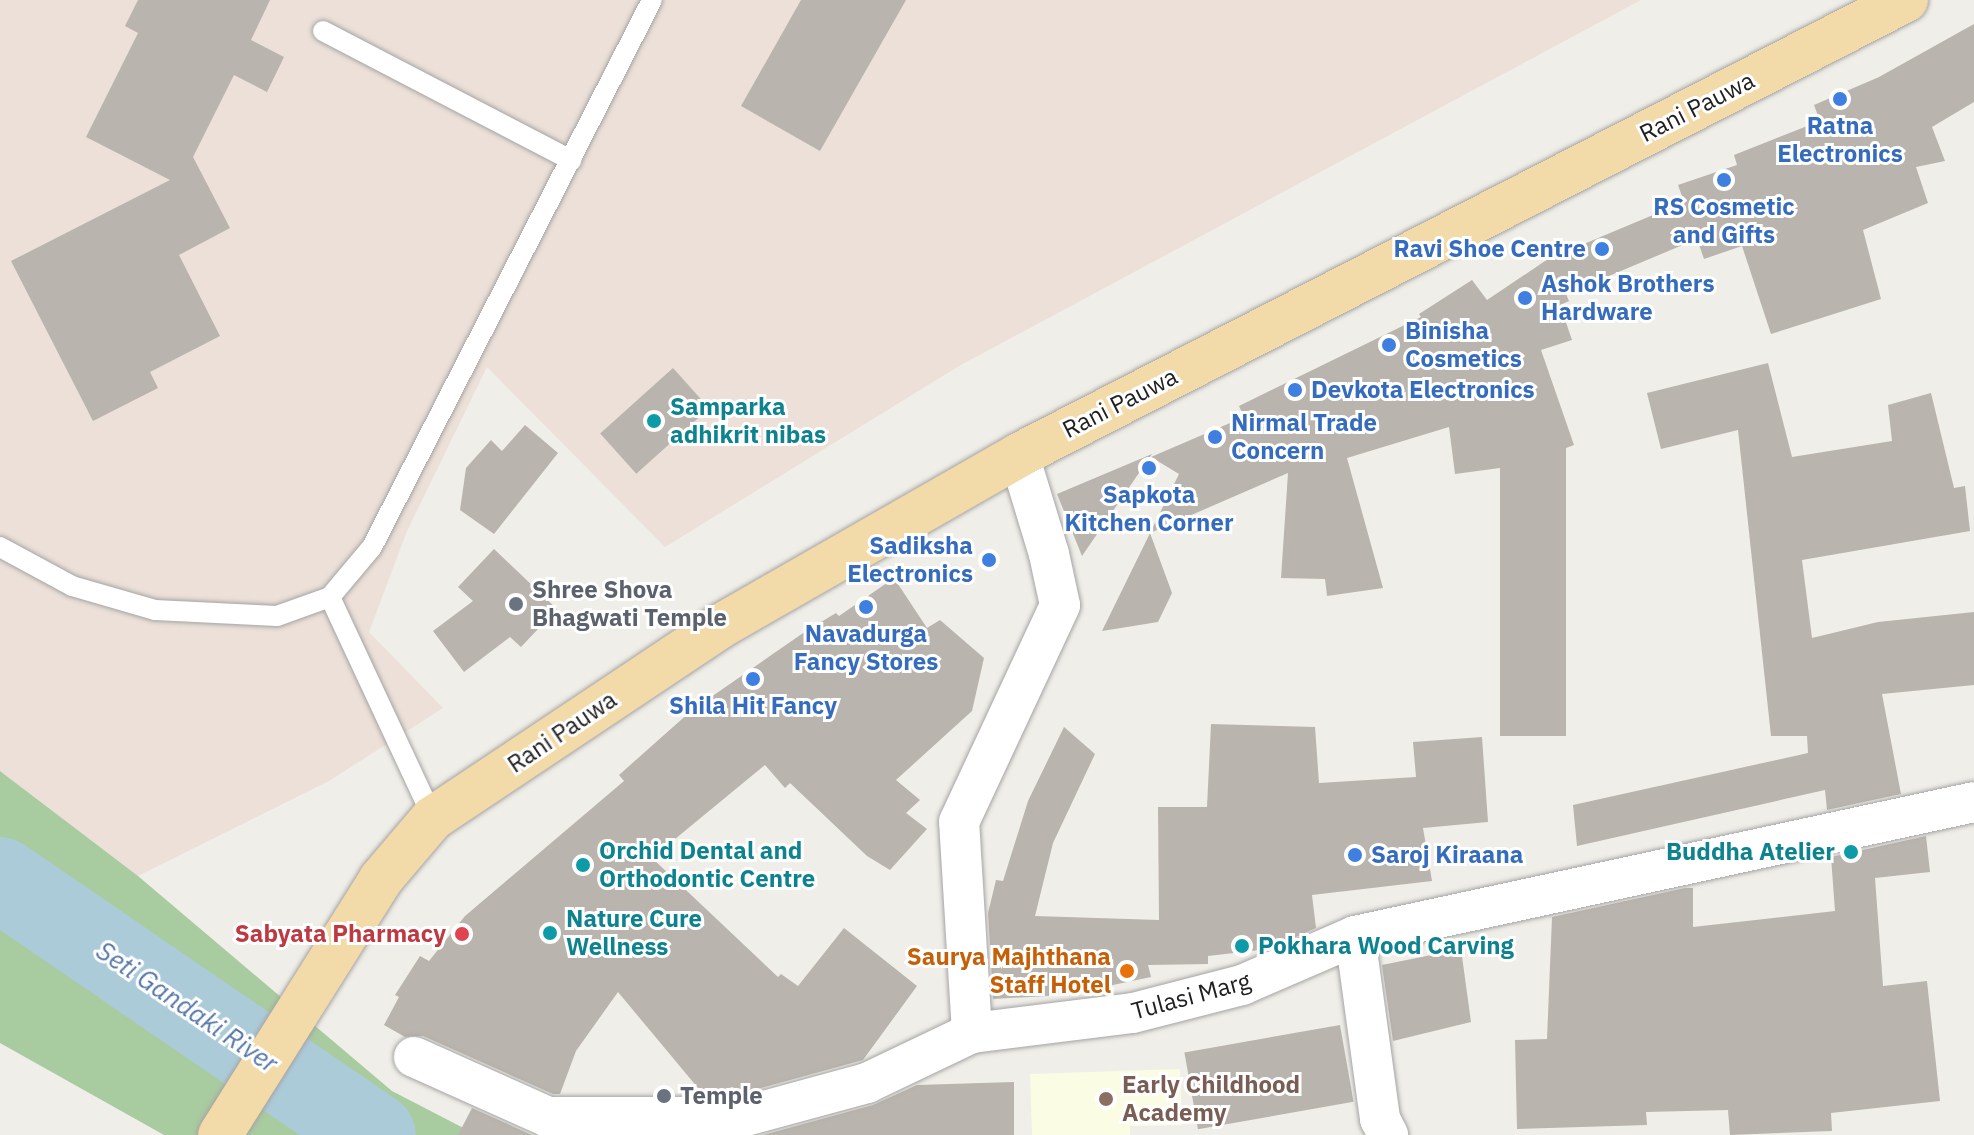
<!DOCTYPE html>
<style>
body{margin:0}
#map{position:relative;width:1974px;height:1135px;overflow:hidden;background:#f0eee8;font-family:"IBM Plex Sans",sans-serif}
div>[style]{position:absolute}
.education>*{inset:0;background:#fafce4}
.military>*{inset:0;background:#ece0d8}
.forest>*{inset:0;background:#a9cba0}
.river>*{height:84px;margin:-42px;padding:0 42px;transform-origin:42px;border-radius:42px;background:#accbd9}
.building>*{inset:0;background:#b9b4ad;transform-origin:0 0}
.roads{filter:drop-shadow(0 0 2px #a4a4a4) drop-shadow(0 0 2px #a4a4a4)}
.lane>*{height:20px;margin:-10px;padding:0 10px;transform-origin:10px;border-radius:10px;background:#fff}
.street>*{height:40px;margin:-20px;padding:0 20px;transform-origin:20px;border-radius:20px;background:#fff}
.primary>*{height:44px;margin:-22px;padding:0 22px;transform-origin:22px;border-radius:22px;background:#f3daa9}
.dots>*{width:22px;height:22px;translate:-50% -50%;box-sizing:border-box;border:4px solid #fff;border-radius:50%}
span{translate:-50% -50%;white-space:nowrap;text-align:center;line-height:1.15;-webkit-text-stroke:6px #fff;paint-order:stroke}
.street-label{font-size:24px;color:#202020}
.shop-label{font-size:24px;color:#366cbe;font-weight:700}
.right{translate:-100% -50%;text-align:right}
.left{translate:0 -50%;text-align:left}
.culture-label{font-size:24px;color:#0d838f;font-weight:700}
.worship-label{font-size:24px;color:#5b616d;font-weight:700}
.health-label{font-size:24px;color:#be3a42;font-weight:700}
.food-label{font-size:24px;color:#c56008;font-weight:700}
.education-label{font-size:24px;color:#785e54;font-weight:700}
.water-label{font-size:26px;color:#5576a7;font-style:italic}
</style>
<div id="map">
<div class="education">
<div style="clip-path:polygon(1180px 1069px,1182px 1125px,1130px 1126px,1130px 1135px,1032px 1135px,1030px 1074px)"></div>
</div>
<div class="military">
<div style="clip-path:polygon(0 0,1641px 0,959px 366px,665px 547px,487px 367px,407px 531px,369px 632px,443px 708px,329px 781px,138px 876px,0 771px)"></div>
</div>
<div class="forest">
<div style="clip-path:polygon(0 771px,138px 876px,392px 1091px,477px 1135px,164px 1135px,0 1043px)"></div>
</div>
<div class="river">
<div style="left:0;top:879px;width:453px;rotate:34.4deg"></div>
</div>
<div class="building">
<div style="clip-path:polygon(138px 0,270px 0,251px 40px,284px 57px,267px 92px,234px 75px,193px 157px,230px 228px,179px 255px,220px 336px,150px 372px,158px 388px,93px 421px,11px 261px,170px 180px,86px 137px,138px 33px,125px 26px)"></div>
<div style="clip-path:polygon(801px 0,906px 0,820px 151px,741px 106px)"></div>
<div style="clip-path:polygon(1974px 24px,1974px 102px,1932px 127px,1945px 161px,1916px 167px,1928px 203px,1863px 230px,1881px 299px,1771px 334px,1742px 246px,1704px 259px,1697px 239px,1566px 294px,1569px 301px,1560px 305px,1572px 340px,1541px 350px,1574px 445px,1566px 448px,1566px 736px,1500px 736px,1500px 468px,1455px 474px,1449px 427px,1347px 458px,1383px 588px,1327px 596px,1325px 579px,1281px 578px,1288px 473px,1150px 533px,1172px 593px,1158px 622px,1102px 631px,1179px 474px,1151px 457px,1244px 417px,1239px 406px,1421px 317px,1419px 314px,1472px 280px,1487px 300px,1548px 259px,1684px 202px,1678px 185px,1737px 165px,1734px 155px,1820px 121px,1814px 105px,1879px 77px)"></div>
<div style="clip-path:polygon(1768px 363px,1792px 457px,1892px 441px,1888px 405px,1931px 393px,1954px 488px,1965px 486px,1970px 531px,1802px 560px,1812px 638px,1878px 622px,1974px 612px,1974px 685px,1882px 694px,1901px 794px,1827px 810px,1825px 790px,1577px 846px,1573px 805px,1808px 753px,1807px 736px,1771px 736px,1738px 430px,1661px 449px,1647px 393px)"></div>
<div style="left:673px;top:368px;width:54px;height:98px;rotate:48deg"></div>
<div style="clip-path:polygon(525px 425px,558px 453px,494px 534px,460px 510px,466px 468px,491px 440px,502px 451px)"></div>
<div style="clip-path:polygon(1152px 454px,1082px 556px,1057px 494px)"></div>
<div style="clip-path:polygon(494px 549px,557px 609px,521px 647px,510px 637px,464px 672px,433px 631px,473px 601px,458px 587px)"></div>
<div style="clip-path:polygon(894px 578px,927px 628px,940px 620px,984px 658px,972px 711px,896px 780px,920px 800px,906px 813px,927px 829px,890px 870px,867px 856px,790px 783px,785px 788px,765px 765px,652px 858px,778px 977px,781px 974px,798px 986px,844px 928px,917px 986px,863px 1060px,739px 1094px,733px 1087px,703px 1094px,618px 992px,576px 1051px,560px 1094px,553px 1094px,423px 1036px,405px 1037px,384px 1025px,399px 997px,395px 995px,420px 956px,429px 961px,465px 916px,624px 781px,619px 775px,691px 711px,806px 631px,836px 613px,839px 616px)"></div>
<div style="clip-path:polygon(1211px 724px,1315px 727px,1319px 783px,1416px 777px,1413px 742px,1482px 737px,1488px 822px,1423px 828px,1432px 881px,1312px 895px,1316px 928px,1268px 949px,1208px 956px,1208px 964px,1148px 965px,1151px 977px,1065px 995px,993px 999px,988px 913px,996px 880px,1003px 881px,1028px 801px,1064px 727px,1095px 754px,1053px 843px,1035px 916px,1159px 920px,1158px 807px,1207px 807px)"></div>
<div style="clip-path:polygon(1926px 836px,1930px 872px,1875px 878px,1883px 986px,1927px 981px,1940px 1101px,1831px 1113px,1832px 1131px,1730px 1135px,1728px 1110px,1646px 1112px,1647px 1125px,1517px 1129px,1515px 1040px,1547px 1039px,1552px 917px,1685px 888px,1693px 888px,1693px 927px,1835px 911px,1831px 857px)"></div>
<div style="clip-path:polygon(1461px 949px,1471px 1022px,1393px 1041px,1382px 965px)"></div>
<div style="left:1340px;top:1025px;width:78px;height:158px;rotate:80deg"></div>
<div style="clip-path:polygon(1014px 1082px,1014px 1135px,763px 1135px,873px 1105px,917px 1085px)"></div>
<div style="clip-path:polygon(472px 1108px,532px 1135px,458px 1135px)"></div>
</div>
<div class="roads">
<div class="lane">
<div style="left:323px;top:31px;width:280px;rotate:27.5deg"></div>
<div style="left:0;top:547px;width:82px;rotate:28.4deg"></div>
<div style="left:72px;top:586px;width:86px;rotate:16.1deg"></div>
<div style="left:155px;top:610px;width:122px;rotate:2.8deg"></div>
<div style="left:277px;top:616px;width:56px;rotate:-19.7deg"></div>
<div style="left:330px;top:597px;width:65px;rotate:-50deg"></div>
<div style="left:372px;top:547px;width:614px;rotate:-62.89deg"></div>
<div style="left:330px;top:597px;width:244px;rotate:65deg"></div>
</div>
<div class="street">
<div style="left:1355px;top:936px;width:185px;rotate:82.2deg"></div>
<div style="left:1380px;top:1119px;width:18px;rotate:63deg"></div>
<div style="left:972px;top:1033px;width:211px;rotate:-93.5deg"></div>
<div style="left:959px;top:822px;width:239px;rotate:-65deg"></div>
<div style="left:1060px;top:605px;width:52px;rotate:-102.2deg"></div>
<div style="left:1049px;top:554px;width:103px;rotate:-106.9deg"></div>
<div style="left:414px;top:1057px;width:147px;rotate:24.1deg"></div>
<div style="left:548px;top:1117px;width:194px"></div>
<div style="left:742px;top:1117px;width:130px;rotate:-15.2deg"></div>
<div style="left:867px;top:1083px;width:116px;rotate:-25.5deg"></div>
<div style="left:972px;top:1033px;width:162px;rotate:-7.1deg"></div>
<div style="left:1133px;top:1013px;width:113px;rotate:-14.4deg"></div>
<div style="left:1242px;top:985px;width:123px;rotate:-23.4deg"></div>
<div style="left:1355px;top:936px;width:633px;rotate:-12.21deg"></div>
</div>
<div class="primary">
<div style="left:220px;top:1135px;width:302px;rotate:-57.8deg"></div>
<div style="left:381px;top:879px;width:80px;rotate:-49.6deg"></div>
<div style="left:433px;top:818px;width:344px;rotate:-33.7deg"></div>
<div style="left:719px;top:627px;width:346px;rotate:-29.8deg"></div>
<div style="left:1019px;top:455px;width:997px;rotate:-27.16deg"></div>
</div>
</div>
<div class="dots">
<div style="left:1840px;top:99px;background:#3f7fe0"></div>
<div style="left:1724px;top:180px;background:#3f7fe0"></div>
<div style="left:1602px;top:249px;background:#3f7fe0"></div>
<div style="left:1525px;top:298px;background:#3f7fe0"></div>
<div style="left:1389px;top:345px;background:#3f7fe0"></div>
<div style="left:1295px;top:390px;background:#3f7fe0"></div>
<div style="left:654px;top:421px;background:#0f9aa8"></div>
<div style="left:1215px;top:437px;background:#3f7fe0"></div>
<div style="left:1149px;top:468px;background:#3f7fe0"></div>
<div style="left:989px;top:560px;background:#3f7fe0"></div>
<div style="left:516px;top:604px;background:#6b7280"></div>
<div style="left:866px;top:607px;background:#3f7fe0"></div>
<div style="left:753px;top:679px;background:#3f7fe0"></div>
<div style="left:1851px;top:852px;background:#0f9aa8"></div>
<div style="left:1355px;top:855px;background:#3f7fe0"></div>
<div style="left:583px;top:865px;background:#0f9aa8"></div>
<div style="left:550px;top:933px;background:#0f9aa8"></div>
<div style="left:462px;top:934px;background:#e0444e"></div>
<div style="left:1242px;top:946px;background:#0f9aa8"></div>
<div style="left:1127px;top:971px;background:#e8710a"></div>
<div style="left:664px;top:1096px;background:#6b7280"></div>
<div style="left:1106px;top:1099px;background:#8d6e63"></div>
</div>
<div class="street-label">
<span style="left:1697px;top:107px;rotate:-27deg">Rani Pauwa</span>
<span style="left:1120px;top:403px;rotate:-27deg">Rani Pauwa</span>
<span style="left:562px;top:732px;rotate:-34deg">Rani Pauwa</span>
<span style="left:1191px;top:996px;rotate:-15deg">Tulasi Marg</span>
</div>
<div class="shop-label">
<span style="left:1840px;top:140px">Ratna<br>Electronics</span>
<span style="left:1724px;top:221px">RS Cosmetic<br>and Gifts</span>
<span class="right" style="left:1586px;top:249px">Ravi Shoe Centre</span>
<span class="left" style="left:1541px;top:298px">Ashok Brothers<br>Hardware</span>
<span class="left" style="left:1405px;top:345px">Binisha<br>Cosmetics</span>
<span class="left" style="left:1311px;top:390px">Devkota Electronics</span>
<span class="left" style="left:1231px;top:437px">Nirmal Trade<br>Concern</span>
<span style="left:1149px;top:509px">Sapkota<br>Kitchen Corner</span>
<span class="right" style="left:973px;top:560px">Sadiksha<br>Electronics</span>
<span style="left:866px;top:648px">Navadurga<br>Fancy Stores</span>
<span style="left:753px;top:706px">Shila Hit Fancy</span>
<span class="left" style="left:1371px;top:855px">Saroj Kiraana</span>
</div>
<div class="culture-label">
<span class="left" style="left:670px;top:421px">Samparka<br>adhikrit nibas</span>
<span class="left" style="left:599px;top:865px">Orchid Dental and<br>Orthodontic Centre</span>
<span class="right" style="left:1835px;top:852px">Buddha Atelier</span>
<span class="left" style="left:566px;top:933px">Nature Cure<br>Wellness</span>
<span class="left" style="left:1258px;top:946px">Pokhara Wood Carving</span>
</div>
<div class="worship-label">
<span class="left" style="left:532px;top:604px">Shree Shova<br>Bhagwati Temple</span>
<span class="left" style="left:680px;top:1096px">Temple</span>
</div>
<div class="health-label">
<span class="right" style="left:446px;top:934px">Sabyata Pharmacy</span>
</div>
<div class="food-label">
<span class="right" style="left:1111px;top:971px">Saurya Majhthana<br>Staff Hotel</span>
</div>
<div class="education-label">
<span class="left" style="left:1122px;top:1099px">Early Childhood<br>Academy</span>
</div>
<div class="water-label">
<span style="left:187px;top:1007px;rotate:34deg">Seti Gandaki River</span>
</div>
</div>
